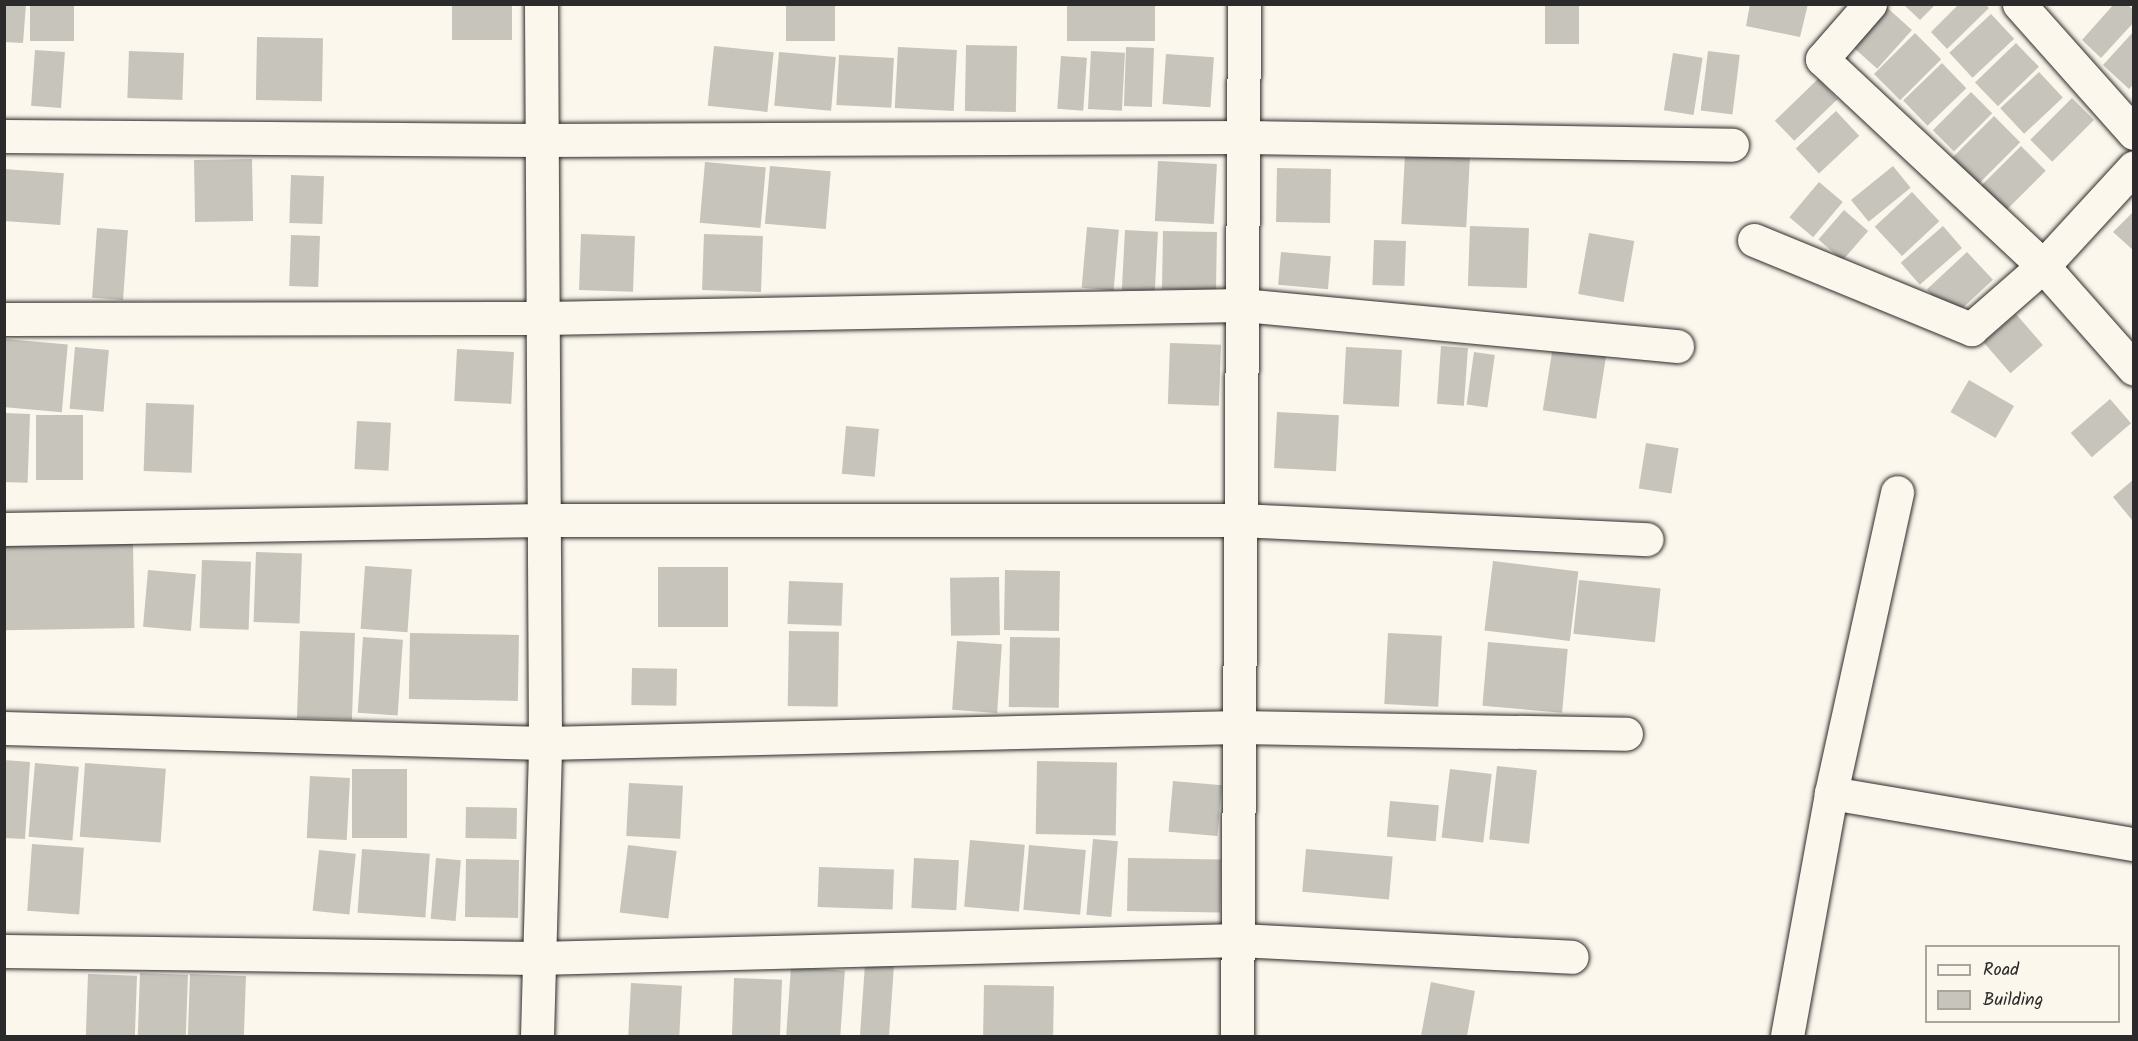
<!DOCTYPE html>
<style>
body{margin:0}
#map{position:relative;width:2138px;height:1041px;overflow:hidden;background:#fbf7ec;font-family:Kalam,sans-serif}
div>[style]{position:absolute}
.building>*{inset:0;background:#c7c4bc;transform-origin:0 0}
.roads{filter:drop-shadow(0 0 2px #2b2b2b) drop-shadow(0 0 2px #2b2b2b)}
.minor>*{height:33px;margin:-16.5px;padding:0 16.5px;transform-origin:16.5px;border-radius:16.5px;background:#fbf7ec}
span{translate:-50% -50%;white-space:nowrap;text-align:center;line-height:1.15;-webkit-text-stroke:4.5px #fbf7ec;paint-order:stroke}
.frame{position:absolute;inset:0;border:6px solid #2b2b2b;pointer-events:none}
.legend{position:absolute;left:1925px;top:945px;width:195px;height:78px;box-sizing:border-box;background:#fbf7ec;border:2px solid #a8a59f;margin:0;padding:8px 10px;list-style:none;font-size:18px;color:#2b2b2b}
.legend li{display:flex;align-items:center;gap:12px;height:30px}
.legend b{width:30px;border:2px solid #a8a59f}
</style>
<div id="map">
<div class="building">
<div style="clip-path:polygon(4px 4px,26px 4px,23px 43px,4px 42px)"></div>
<div style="left:30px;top:4px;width:44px;height:37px"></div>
<div style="left:452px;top:4px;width:60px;height:36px"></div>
<div style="left:786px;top:4px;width:49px;height:37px"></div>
<div style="left:1067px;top:4px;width:88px;height:37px"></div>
<div style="left:1545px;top:4px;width:34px;height:40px"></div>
<div style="clip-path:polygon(1750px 4px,1808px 4px,1800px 37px,1746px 26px)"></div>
<div style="left:1883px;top:4px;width:39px;height:52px;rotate:42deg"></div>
<div style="clip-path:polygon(1903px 4px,1936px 4px,1920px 20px)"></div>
<div style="clip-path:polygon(1959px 4px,1985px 4px,1989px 8px,1947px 49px,1931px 32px)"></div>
<div style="clip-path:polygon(2114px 4px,2127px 4px,2134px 10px,2134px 22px,2101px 58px,2082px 40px)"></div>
<div style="left:1991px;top:14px;width:34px;height:57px;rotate:47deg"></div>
<div style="clip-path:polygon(2134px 31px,2134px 84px,2129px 89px,2103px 65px)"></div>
<div style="left:1915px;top:33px;width:37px;height:58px;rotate:45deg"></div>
<div style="left:257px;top:37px;width:66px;height:63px;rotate:1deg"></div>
<div style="left:2016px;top:43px;width:33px;height:57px;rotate:46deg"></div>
<div style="left:966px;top:45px;width:51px;height:66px;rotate:1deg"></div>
<div style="left:714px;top:46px;width:60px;height:60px;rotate:6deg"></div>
<div style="left:898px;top:47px;width:59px;height:61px;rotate:3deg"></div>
<div style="left:1126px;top:47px;width:28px;height:59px;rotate:2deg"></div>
<div style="left:35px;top:50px;width:30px;height:56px;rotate:4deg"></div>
<div style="left:129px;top:51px;width:55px;height:47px;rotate:2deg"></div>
<div style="left:1091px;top:51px;width:34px;height:58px;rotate:3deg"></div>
<div style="left:1708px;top:51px;width:32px;height:60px;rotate:7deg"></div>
<div style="left:779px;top:52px;width:57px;height:54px;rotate:5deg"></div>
<div style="left:1673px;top:53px;width:30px;height:58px;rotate:9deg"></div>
<div style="left:1166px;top:54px;width:48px;height:50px;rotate:4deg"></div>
<div style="left:839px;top:55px;width:55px;height:50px;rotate:3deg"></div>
<div style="left:1061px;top:56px;width:26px;height:53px;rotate:4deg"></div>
<div style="left:1942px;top:63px;width:35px;height:54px;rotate:46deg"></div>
<div style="left:2039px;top:72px;width:35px;height:53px;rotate:47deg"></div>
<div style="left:1818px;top:79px;width:28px;height:60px;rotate:46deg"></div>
<div style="left:1971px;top:92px;width:30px;height:54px;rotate:45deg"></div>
<div style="left:2072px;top:98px;width:31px;height:59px;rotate:45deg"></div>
<div style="left:1836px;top:111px;width:34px;height:55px;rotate:47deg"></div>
<div style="left:1994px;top:116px;width:37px;height:59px;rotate:45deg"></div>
<div style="left:2021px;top:146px;width:35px;height:57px;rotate:45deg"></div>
<div style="left:1405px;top:154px;width:65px;height:70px;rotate:3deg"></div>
<div style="left:252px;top:159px;width:62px;height:58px;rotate:89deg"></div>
<div style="left:1158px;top:161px;width:59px;height:60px;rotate:3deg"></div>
<div style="left:705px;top:162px;width:61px;height:61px;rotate:5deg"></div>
<div style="left:770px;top:166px;width:61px;height:58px;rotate:5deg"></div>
<div style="left:1893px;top:166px;width:28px;height:54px;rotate:51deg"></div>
<div style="left:1277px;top:168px;width:54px;height:54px;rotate:1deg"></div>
<div style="left:4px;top:169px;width:60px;height:52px;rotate:4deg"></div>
<div style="left:291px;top:175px;width:33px;height:48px;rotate:2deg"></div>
<div style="left:1819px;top:182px;width:31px;height:46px;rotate:40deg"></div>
<div style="left:1912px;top:192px;width:40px;height:51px;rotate:47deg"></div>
<div style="left:1844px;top:210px;width:32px;height:39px;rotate:41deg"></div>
<div style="clip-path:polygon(2134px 211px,2134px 251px,2113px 232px)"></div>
<div style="left:1470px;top:226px;width:59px;height:60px;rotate:2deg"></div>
<div style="left:1943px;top:226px;width:29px;height:56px;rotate:49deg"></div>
<div style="left:1087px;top:227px;width:32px;height:61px;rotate:5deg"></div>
<div style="left:97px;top:228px;width:31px;height:70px;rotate:4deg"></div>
<div style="left:1125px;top:230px;width:33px;height:60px;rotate:3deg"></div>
<div style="left:1163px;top:231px;width:54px;height:58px;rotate:1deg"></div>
<div style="left:1589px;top:233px;width:46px;height:62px;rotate:10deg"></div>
<div style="left:581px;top:234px;width:54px;height:56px;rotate:2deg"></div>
<div style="left:704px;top:234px;width:59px;height:56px;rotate:2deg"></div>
<div style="left:291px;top:235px;width:29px;height:51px;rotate:2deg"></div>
<div style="left:1374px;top:240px;width:32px;height:45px;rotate:2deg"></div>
<div style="left:1281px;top:252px;width:50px;height:33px;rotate:5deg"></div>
<div style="left:1967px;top:252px;width:38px;height:55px;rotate:47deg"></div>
<div style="left:2016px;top:314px;width:41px;height:43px;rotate:49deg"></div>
<div style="left:6px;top:339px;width:62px;height:68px;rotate:5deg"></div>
<div style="left:1170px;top:343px;width:51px;height:61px;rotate:2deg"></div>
<div style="left:1441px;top:346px;width:27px;height:58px;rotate:4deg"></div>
<div style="left:1553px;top:346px;width:54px;height:65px;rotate:9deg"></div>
<div style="left:75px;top:347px;width:34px;height:62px;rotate:5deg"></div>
<div style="left:1346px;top:347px;width:56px;height:57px;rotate:3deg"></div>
<div style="left:457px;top:349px;width:57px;height:52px;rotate:3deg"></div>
<div style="left:1474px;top:352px;width:21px;height:53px;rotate:8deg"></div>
<div style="left:1969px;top:380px;width:52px;height:37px;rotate:30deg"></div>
<div style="left:2110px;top:399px;width:32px;height:52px;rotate:49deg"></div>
<div style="left:146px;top:403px;width:48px;height:68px;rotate:2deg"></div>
<div style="left:1277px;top:412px;width:62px;height:56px;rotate:3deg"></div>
<div style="left:4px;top:413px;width:26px;height:69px;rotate:2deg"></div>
<div style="left:36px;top:415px;width:47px;height:65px"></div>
<div style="left:357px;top:421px;width:34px;height:48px;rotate:3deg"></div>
<div style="left:846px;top:426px;width:33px;height:48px;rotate:5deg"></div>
<div style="left:1646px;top:443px;width:33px;height:46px;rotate:9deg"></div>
<div style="clip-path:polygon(2134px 479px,2134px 518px,2132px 520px,2113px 497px)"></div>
<div style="left:133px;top:543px;width:85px;height:129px;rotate:89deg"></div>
<div style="left:256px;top:552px;width:46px;height:70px;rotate:2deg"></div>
<div style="left:202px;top:560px;width:49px;height:68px;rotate:2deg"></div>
<div style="left:1493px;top:561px;width:86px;height:70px;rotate:7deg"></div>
<div style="left:365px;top:566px;width:47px;height:63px;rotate:4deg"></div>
<div style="left:658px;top:567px;width:70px;height:60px"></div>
<div style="left:148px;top:570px;width:48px;height:57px;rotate:5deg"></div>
<div style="left:1005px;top:570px;width:55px;height:60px;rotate:1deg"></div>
<div style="left:999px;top:577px;width:58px;height:49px;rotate:89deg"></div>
<div style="left:1579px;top:580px;width:82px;height:54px;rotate:6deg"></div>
<div style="left:789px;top:581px;width:54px;height:43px;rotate:2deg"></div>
<div style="left:300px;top:631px;width:55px;height:87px;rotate:2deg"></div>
<div style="left:789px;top:631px;width:50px;height:75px;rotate:1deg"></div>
<div style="left:410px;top:633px;width:109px;height:66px;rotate:1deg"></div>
<div style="left:1388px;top:633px;width:54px;height:71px;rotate:3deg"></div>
<div style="left:363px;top:637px;width:40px;height:76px;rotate:4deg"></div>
<div style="left:1010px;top:637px;width:50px;height:70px;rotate:1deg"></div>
<div style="left:957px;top:641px;width:45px;height:69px;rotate:4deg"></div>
<div style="left:1488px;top:642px;width:80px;height:64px;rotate:5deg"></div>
<div style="left:632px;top:668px;width:45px;height:37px;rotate:1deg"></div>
<div style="clip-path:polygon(4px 760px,30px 762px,25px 839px,4px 838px)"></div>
<div style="left:1037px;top:761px;width:80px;height:73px;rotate:1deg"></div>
<div style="left:35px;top:763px;width:44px;height:74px;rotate:5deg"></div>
<div style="left:85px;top:763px;width:81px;height:74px;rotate:4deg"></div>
<div style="left:1497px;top:766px;width:40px;height:74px;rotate:6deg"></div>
<div style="left:352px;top:769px;width:55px;height:69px"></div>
<div style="left:1450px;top:769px;width:42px;height:69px;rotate:7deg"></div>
<div style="left:310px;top:776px;width:40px;height:62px;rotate:3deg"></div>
<div style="left:1173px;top:781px;width:49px;height:51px;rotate:5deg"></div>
<div style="left:629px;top:783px;width:54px;height:53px;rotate:3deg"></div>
<div style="left:1390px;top:801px;width:49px;height:36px;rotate:5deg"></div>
<div style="left:466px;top:807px;width:51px;height:31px;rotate:1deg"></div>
<div style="left:1093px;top:839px;width:25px;height:76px;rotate:5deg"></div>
<div style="left:970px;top:840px;width:55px;height:67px;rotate:5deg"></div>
<div style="left:32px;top:844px;width:52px;height:67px;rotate:4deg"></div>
<div style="left:628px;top:845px;width:49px;height:68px;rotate:7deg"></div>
<div style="left:1029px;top:845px;width:57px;height:65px;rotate:5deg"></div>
<div style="left:362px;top:849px;width:68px;height:64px;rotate:4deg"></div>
<div style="left:1306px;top:849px;width:87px;height:43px;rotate:5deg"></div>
<div style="left:319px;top:850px;width:37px;height:61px;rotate:6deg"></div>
<div style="left:436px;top:858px;width:25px;height:61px;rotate:5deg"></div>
<div style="left:914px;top:858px;width:45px;height:50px;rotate:3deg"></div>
<div style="left:1128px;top:858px;width:93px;height:53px;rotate:1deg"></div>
<div style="left:466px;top:859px;width:53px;height:58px;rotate:1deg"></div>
<div style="left:819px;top:867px;width:75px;height:40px;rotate:2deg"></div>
<div style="left:865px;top:964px;width:29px;height:72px;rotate:4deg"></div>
<div style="left:791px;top:967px;width:54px;height:69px;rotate:4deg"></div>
<div style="left:140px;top:973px;width:48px;height:63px;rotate:2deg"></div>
<div style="left:88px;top:974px;width:49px;height:62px;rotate:2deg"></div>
<div style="left:190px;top:974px;width:56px;height:62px;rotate:2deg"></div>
<div style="left:734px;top:978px;width:48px;height:58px;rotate:2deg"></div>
<div style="clip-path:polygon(1431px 982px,1475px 991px,1467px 1036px,1421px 1036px)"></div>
<div style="left:631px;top:983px;width:51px;height:53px;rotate:3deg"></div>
<div style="left:984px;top:985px;width:70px;height:51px;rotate:1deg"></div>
</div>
<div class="roads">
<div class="minor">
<div style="left:1870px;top:4px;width:73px;rotate:131.1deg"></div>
<div style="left:1822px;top:59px;width:303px;rotate:43.1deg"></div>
<div style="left:2043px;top:266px;width:137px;rotate:48.5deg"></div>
<div style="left:2019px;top:4px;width:173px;rotate:48.3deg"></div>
<div style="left:4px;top:136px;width:536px;rotate:0.43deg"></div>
<div style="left:540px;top:140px;width:704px;rotate:-0.24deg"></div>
<div style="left:1244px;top:137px;width:488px;rotate:0.9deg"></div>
<div style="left:1754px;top:240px;width:235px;rotate:22.3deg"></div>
<div style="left:1971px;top:329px;width:96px;rotate:-41.2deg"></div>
<div style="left:2043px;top:266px;width:134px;rotate:-47.4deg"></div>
<div style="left:4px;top:319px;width:540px;rotate:-0.11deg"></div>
<div style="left:544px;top:318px;width:698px;rotate:-1.07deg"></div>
<div style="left:1242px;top:305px;width:437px;rotate:5.4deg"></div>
<div style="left:4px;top:529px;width:540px;rotate:-0.95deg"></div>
<div style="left:544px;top:520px;width:696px"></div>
<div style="left:1240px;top:520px;width:407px;rotate:2.7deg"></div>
<div style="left:4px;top:728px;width:541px;rotate:1.59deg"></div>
<div style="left:545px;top:743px;width:694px;rotate:-1.32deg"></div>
<div style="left:1239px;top:727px;width:387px;rotate:1deg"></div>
<div style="left:1831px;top:793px;width:307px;rotate:9.6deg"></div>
<div style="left:4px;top:951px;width:533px;rotate:0.75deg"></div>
<div style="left:537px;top:958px;width:702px;rotate:-1.47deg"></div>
<div style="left:1239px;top:940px;width:333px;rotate:2.9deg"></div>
<div style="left:537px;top:1036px;width:293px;rotate:-88.4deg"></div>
<div style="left:545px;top:743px;width:739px;rotate:-90.31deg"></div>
<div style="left:1237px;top:1036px;width:1032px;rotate:-89.61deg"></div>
<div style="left:1787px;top:1036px;width:247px;rotate:-79.7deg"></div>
<div style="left:1831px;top:793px;width:308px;rotate:-77.6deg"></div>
</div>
</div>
<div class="frame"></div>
<ul class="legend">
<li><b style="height:8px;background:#fbf7ec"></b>Road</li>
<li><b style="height:16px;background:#c7c4bc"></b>Building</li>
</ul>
</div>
